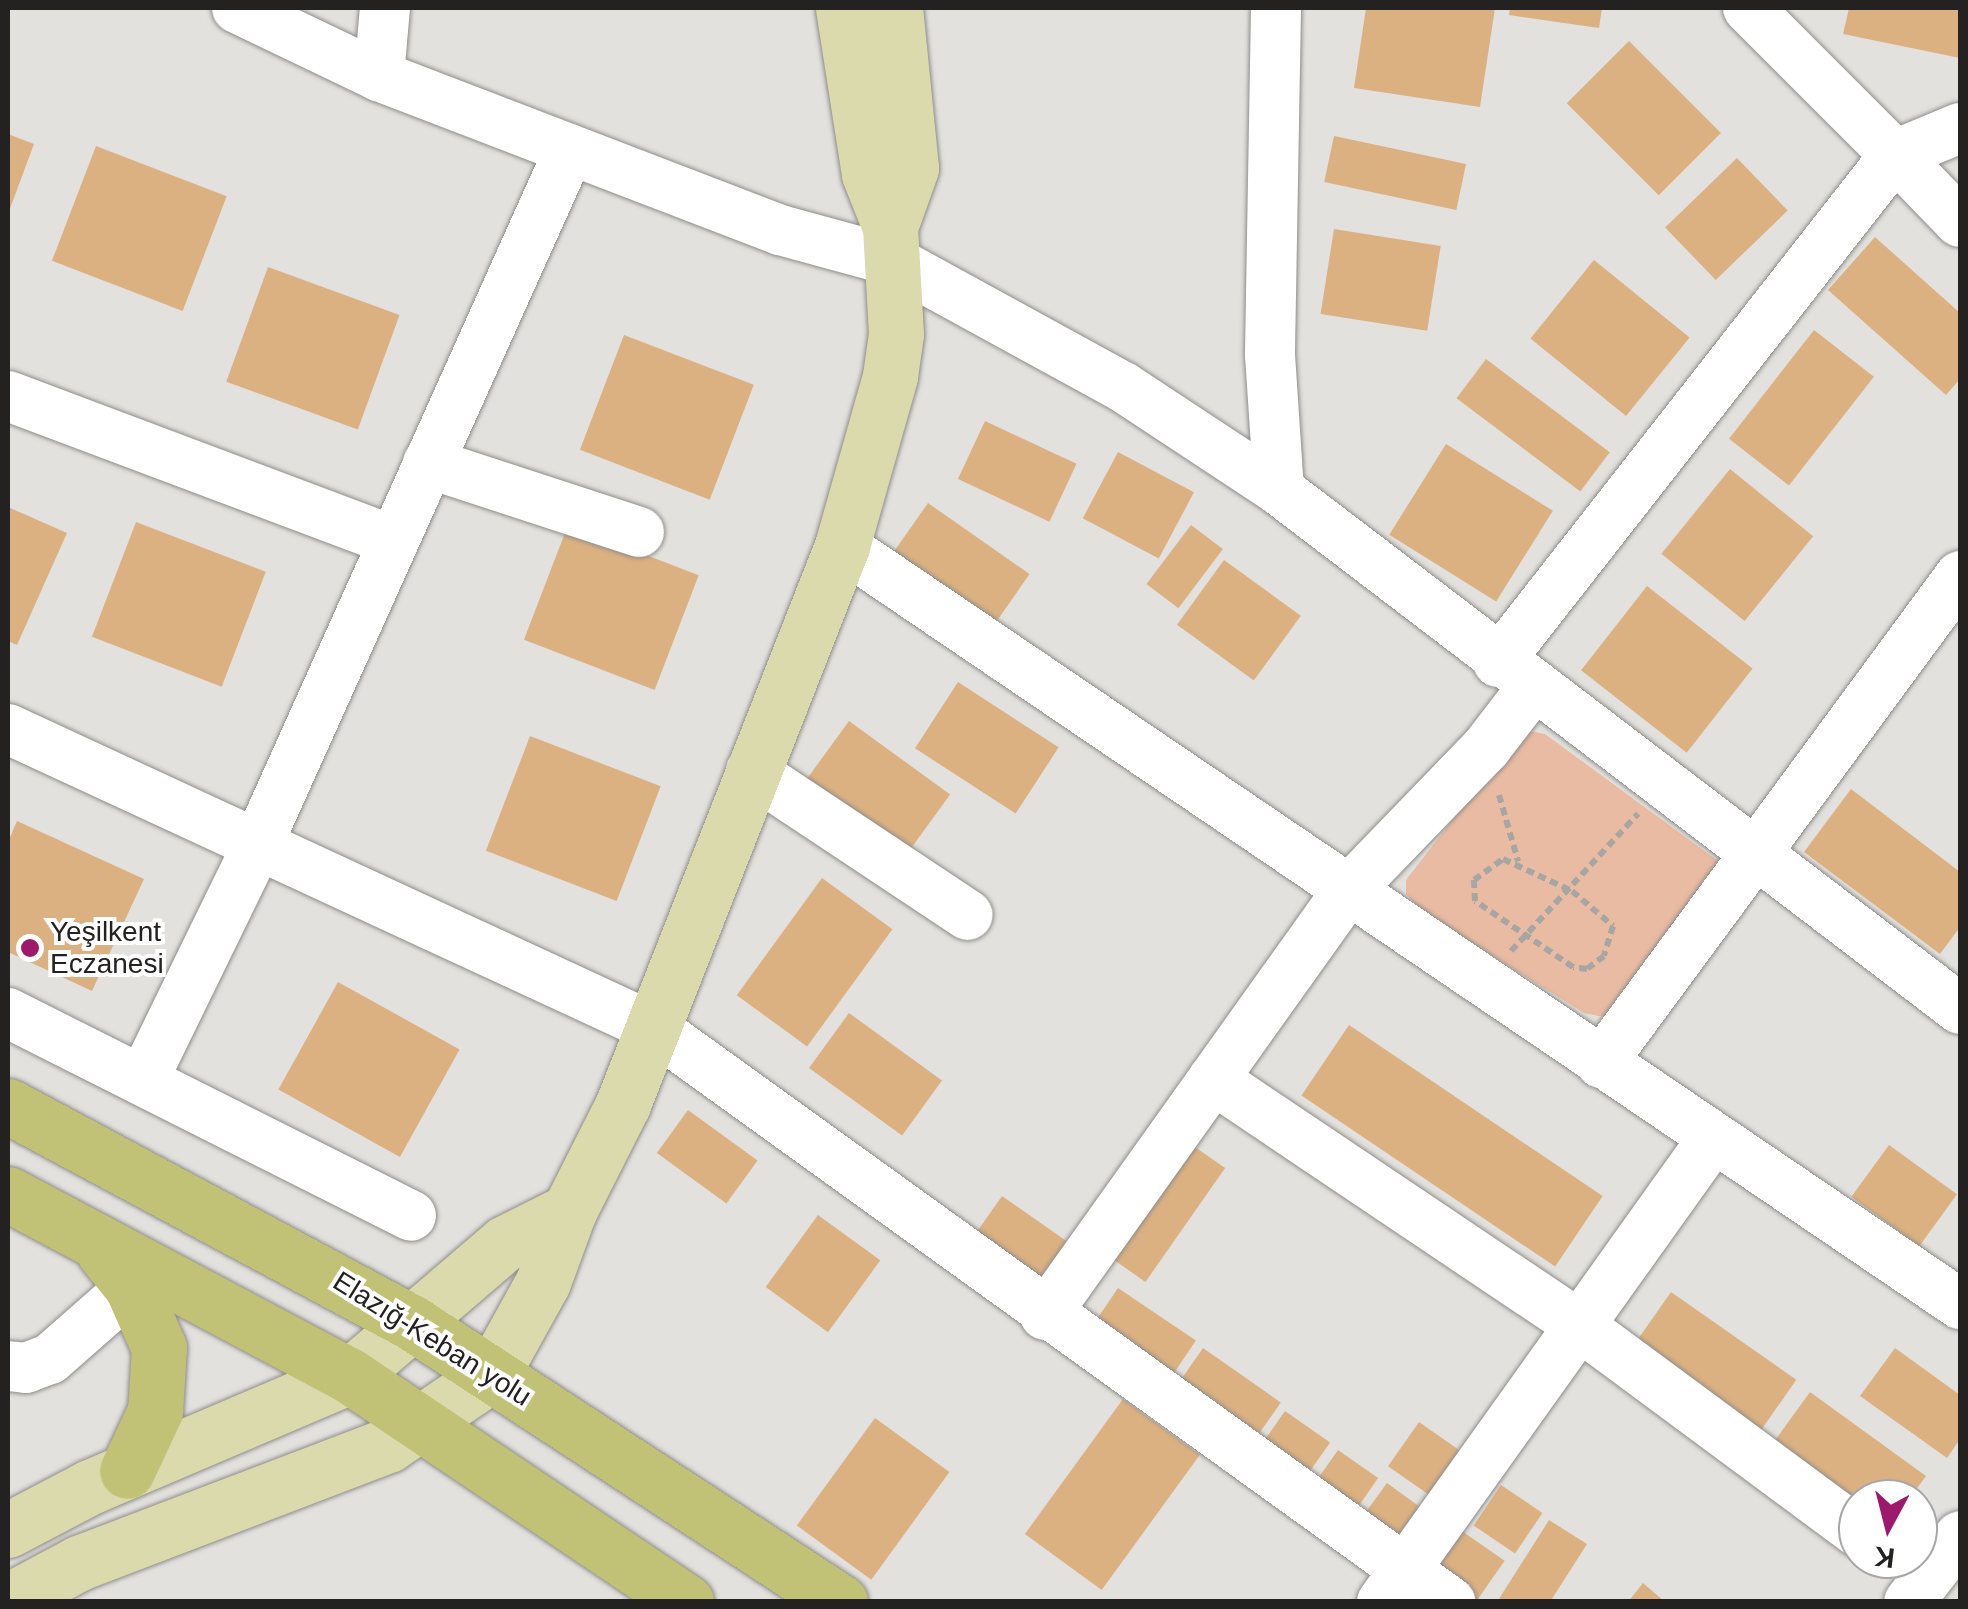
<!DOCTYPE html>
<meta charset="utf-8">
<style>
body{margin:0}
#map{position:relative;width:1968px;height:1609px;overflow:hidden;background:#e2e1de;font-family:Arial,sans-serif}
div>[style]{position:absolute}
.green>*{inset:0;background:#eabba3}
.building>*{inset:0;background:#dcb182;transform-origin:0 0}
.path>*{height:6px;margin-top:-3px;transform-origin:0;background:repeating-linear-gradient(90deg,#a7a6a3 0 8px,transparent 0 13px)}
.roads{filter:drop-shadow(0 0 2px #8e8d8a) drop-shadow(0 0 2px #8e8d8a)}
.minor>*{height:50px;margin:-25px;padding:0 25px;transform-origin:25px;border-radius:25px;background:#fff}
.major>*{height:55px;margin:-27.5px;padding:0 27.5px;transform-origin:27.5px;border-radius:27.5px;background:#dadaad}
.highway>*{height:55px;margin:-27.5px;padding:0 27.5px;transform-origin:27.5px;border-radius:27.5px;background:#c2c277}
.dots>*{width:28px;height:28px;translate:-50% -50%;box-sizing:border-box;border:5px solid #fff;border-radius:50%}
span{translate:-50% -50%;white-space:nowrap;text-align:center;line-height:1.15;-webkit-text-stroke:8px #fff;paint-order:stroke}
.poi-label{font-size:28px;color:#232221}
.left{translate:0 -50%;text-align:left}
.street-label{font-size:28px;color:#232221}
.frame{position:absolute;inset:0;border:10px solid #232221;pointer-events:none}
.north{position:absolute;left:1838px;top:1479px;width:100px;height:100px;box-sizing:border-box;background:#fff;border:2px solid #a7a7a6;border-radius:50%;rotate:187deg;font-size:28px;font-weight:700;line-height:40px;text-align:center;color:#232221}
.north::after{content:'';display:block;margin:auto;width:35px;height:45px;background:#9c196c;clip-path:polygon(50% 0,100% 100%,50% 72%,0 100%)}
</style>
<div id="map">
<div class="green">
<div style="clip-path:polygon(1522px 730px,1545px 734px,1718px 861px,1721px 870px,1609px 1018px,1584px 1013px,1424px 913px,1406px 894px,1406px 880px)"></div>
</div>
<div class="building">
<div style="clip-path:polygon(1366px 8px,1495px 8px,1480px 107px,1354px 88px)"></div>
<div style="clip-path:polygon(1510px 8px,1602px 8px,1599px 28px,1509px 15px)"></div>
<div style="clip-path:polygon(1849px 8px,1960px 8px,1960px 58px,1843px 34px)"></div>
<div style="left:1629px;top:41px;width:130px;height:88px;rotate:45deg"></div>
<div style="clip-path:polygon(8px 134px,34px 144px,8px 214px)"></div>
<div style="left:1334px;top:136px;width:135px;height:47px;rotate:12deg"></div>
<div style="left:96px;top:146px;width:140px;height:123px;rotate:21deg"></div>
<div style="left:1737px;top:158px;width:73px;height:100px;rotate:46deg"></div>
<div style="left:1334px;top:229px;width:108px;height:86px;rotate:9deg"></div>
<div style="clip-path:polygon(1875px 237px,1960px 313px,1960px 379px,1946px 395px,1828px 290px)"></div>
<div style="left:1594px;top:260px;width:123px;height:101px;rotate:39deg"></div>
<div style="left:268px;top:267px;width:140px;height:122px;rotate:20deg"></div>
<div style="left:1814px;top:330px;width:76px;height:138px;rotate:38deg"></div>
<div style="left:624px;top:335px;width:139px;height:123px;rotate:21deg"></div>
<div style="left:1486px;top:359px;width:155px;height:49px;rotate:37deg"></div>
<div style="left:985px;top:421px;width:101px;height:64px;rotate:25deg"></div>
<div style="left:1446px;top:444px;width:126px;height:107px;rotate:32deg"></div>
<div style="left:1118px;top:452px;width:86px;height:75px;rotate:28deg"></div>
<div style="left:1730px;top:469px;width:107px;height:109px;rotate:39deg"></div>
<div style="left:928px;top:503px;width:124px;height:66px;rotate:35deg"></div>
<div style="clip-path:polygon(8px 507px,67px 533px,17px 645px,8px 641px)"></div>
<div style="left:136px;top:522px;width:139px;height:123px;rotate:21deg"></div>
<div style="left:568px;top:525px;width:140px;height:123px;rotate:21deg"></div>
<div style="left:1191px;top:525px;width:40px;height:74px;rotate:37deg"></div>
<div style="left:1224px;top:560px;width:95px;height:80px;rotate:36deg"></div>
<div style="left:1647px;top:586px;width:134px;height:107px;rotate:38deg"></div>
<div style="left:958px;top:682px;width:120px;height:79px;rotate:33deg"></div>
<div style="left:849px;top:721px;width:125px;height:72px;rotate:36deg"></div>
<div style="left:530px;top:736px;width:140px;height:123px;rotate:21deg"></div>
<div style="clip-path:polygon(1851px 789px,1960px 872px,1960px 927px,1940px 954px,1804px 852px)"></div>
<div style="clip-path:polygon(17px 821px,144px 879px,92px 991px,8px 952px,8px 842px)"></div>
<div style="left:822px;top:878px;width:87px;height:145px;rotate:36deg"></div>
<div style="left:338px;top:982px;width:139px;height:123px;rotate:29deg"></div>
<div style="left:849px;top:1013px;width:115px;height:68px;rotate:36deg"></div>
<div style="left:1349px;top:1025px;width:306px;height:85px;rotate:34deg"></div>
<div style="left:688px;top:1110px;width:86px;height:53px;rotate:36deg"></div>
<div style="left:1185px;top:1140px;width:49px;height:139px;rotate:35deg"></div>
<div style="left:1889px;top:1145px;width:84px;height:64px;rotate:36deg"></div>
<div style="left:1002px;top:1196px;width:86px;height:48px;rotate:35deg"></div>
<div style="left:818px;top:1215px;width:77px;height:89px;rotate:36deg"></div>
<div style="left:1118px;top:1288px;width:94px;height:51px;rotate:34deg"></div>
<div style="left:1671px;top:1292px;width:153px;height:72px;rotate:35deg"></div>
<div style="left:1203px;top:1348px;width:95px;height:49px;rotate:35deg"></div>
<div style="clip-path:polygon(1895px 1348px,1960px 1395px,1960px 1439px,1947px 1458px,1860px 1396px)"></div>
<div style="clip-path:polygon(1810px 1392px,1926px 1476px,1909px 1499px,1858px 1499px,1858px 1518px,1766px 1453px)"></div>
<div style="left:1123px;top:1399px;width:95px;height:167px;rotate:36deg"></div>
<div style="left:1285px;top:1411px;width:55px;height:44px;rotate:35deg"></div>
<div style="left:875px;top:1418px;width:92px;height:133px;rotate:36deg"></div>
<div style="left:1419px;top:1422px;width:66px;height:54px;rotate:35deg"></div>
<div style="left:1338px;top:1450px;width:49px;height:45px;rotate:35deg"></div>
<div style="left:1387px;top:1483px;width:54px;height:48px;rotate:36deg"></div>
<div style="left:1501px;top:1485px;width:50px;height:49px;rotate:34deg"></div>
<div style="clip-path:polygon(1549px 1520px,1587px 1544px,1550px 1602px,1497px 1602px)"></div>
<div style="left:1462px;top:1531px;width:52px;height:52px;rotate:35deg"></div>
<div style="clip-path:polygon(1643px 1583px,1665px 1602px,1628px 1602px)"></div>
</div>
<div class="path">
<div style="left:1499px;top:795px;width:69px;rotate:73.9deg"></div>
<div style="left:1503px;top:859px;width:76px;rotate:24.9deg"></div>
<div style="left:1572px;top:891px;width:54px;rotate:40.5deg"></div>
<div style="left:1613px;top:926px;width:31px;rotate:107deg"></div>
<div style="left:1604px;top:956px;width:21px;rotate:143deg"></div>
<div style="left:1587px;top:969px;width:14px;rotate:-172deg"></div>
<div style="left:1573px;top:967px;width:118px;rotate:-146deg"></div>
<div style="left:1475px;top:901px;width:21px;rotate:-93deg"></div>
<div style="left:1474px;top:880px;width:36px;rotate:-36deg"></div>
<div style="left:1511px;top:951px;width:187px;rotate:-47.2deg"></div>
</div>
<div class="roads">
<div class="minor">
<div style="left:237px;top:8px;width:157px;rotate:25.6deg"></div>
<div style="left:379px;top:76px;width:430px;rotate:21deg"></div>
<div style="left:780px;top:230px;width:117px;rotate:15.3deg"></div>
<div style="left:893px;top:261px;width:262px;rotate:28.7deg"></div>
<div style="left:1123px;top:387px;width:187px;rotate:33.4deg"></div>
<div style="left:1279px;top:490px;width:856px;rotate:37.31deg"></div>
<div style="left:1276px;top:8px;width:347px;rotate:91deg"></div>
<div style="left:1270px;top:355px;width:135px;rotate:86.2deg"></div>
<div style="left:1748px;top:8px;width:208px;rotate:45deg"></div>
<div style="left:1895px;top:155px;width:70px;rotate:-22.6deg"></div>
<div style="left:379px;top:76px;width:68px;rotate:-85deg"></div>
<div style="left:8px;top:396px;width:411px;rotate:20.6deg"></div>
<div style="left:428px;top:463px;width:222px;rotate:18.1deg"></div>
<div style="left:842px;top:546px;width:1351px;rotate:34.14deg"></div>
<div style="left:1498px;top:662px;width:644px;rotate:-51.94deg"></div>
<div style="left:1895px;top:155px;width:93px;rotate:45.9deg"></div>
<div style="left:8px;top:729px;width:710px;rotate:24.83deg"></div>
<div style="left:652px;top:1027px;width:984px;rotate:35.77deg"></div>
<div style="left:751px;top:771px;width:260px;rotate:33.6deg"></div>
<div style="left:8px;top:1013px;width:451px;rotate:26.7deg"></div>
<div style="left:1601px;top:1063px;width:605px;rotate:-53.6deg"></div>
<div style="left:144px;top:1078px;width:256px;rotate:-64deg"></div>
<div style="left:256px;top:848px;width:766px;rotate:-65.81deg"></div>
<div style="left:1213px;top:1079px;width:439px;rotate:33.9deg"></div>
<div style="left:1577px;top:1324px;width:350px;rotate:36.5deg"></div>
<div style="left:1045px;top:1315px;width:518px;rotate:-54.5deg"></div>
<div style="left:1346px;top:893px;width:202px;rotate:-46deg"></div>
<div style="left:1486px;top:748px;width:77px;rotate:-52.4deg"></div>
<div style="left:8px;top:1366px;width:18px;rotate:6deg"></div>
<div style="left:26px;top:1368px;width:26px;rotate:-21deg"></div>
<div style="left:50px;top:1359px;width:109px;rotate:-41.3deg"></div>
<div style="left:1382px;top:1602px;width:571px;rotate:-54.47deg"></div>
<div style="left:1909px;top:1602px;width:83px;rotate:-52.3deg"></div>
</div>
<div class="major">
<div style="left:890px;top:227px;width:63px;rotate:-70.4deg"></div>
<div style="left:911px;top:168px;width:161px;rotate:-95.7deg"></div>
<div style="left:8px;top:1530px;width:93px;rotate:-27.7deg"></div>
<div style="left:90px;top:1487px;width:283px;rotate:-23.1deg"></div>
<div style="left:350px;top:1376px;width:204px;rotate:-40.6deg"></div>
<div style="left:505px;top:1243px;width:72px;rotate:-26.6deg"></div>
<div style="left:8px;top:1601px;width:81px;rotate:-28.2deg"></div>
<div style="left:79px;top:1563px;width:331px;rotate:-20.9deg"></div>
<div style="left:388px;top:1445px;width:126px;rotate:-34.3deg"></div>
<div style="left:492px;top:1374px;width:105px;rotate:-61deg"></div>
<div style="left:543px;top:1282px;width:76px;rotate:-69.9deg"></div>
<div style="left:569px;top:1211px;width:120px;rotate:-63.2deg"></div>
<div style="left:623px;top:1104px;width:599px;rotate:-68.57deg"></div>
<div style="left:842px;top:546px;width:177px;rotate:-74.2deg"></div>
<div style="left:890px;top:376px;width:42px;rotate:-81.9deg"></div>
<div style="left:896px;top:334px;width:107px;rotate:-93.2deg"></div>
<div style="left:890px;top:227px;width:57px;rotate:-111.6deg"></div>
<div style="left:869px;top:174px;width:168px;rotate:-98.9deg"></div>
</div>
<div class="highway">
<div style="left:8px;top:1106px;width:461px;rotate:28.2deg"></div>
<div style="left:414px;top:1324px;width:509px;rotate:33.13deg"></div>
<div style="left:8px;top:1194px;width:387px;rotate:28deg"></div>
<div style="left:350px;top:1376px;width:405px;rotate:33.9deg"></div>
<div style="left:104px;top:1252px;width:45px;rotate:51.3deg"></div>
<div style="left:132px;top:1287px;width:67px;rotate:66.1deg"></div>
<div style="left:159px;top:1348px;width:63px;rotate:93.6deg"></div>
<div style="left:155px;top:1411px;width:66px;rotate:115deg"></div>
</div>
</div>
<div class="dots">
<div style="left:30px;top:948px;background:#9c196c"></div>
</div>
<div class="poi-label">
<span class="left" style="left:50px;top:948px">Yeşilkent<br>Eczanesi</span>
</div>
<div class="street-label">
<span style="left:432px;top:1339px;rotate:32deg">Elazığ-Keban yolu</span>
</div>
<div class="frame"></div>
<div class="north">K</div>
</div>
